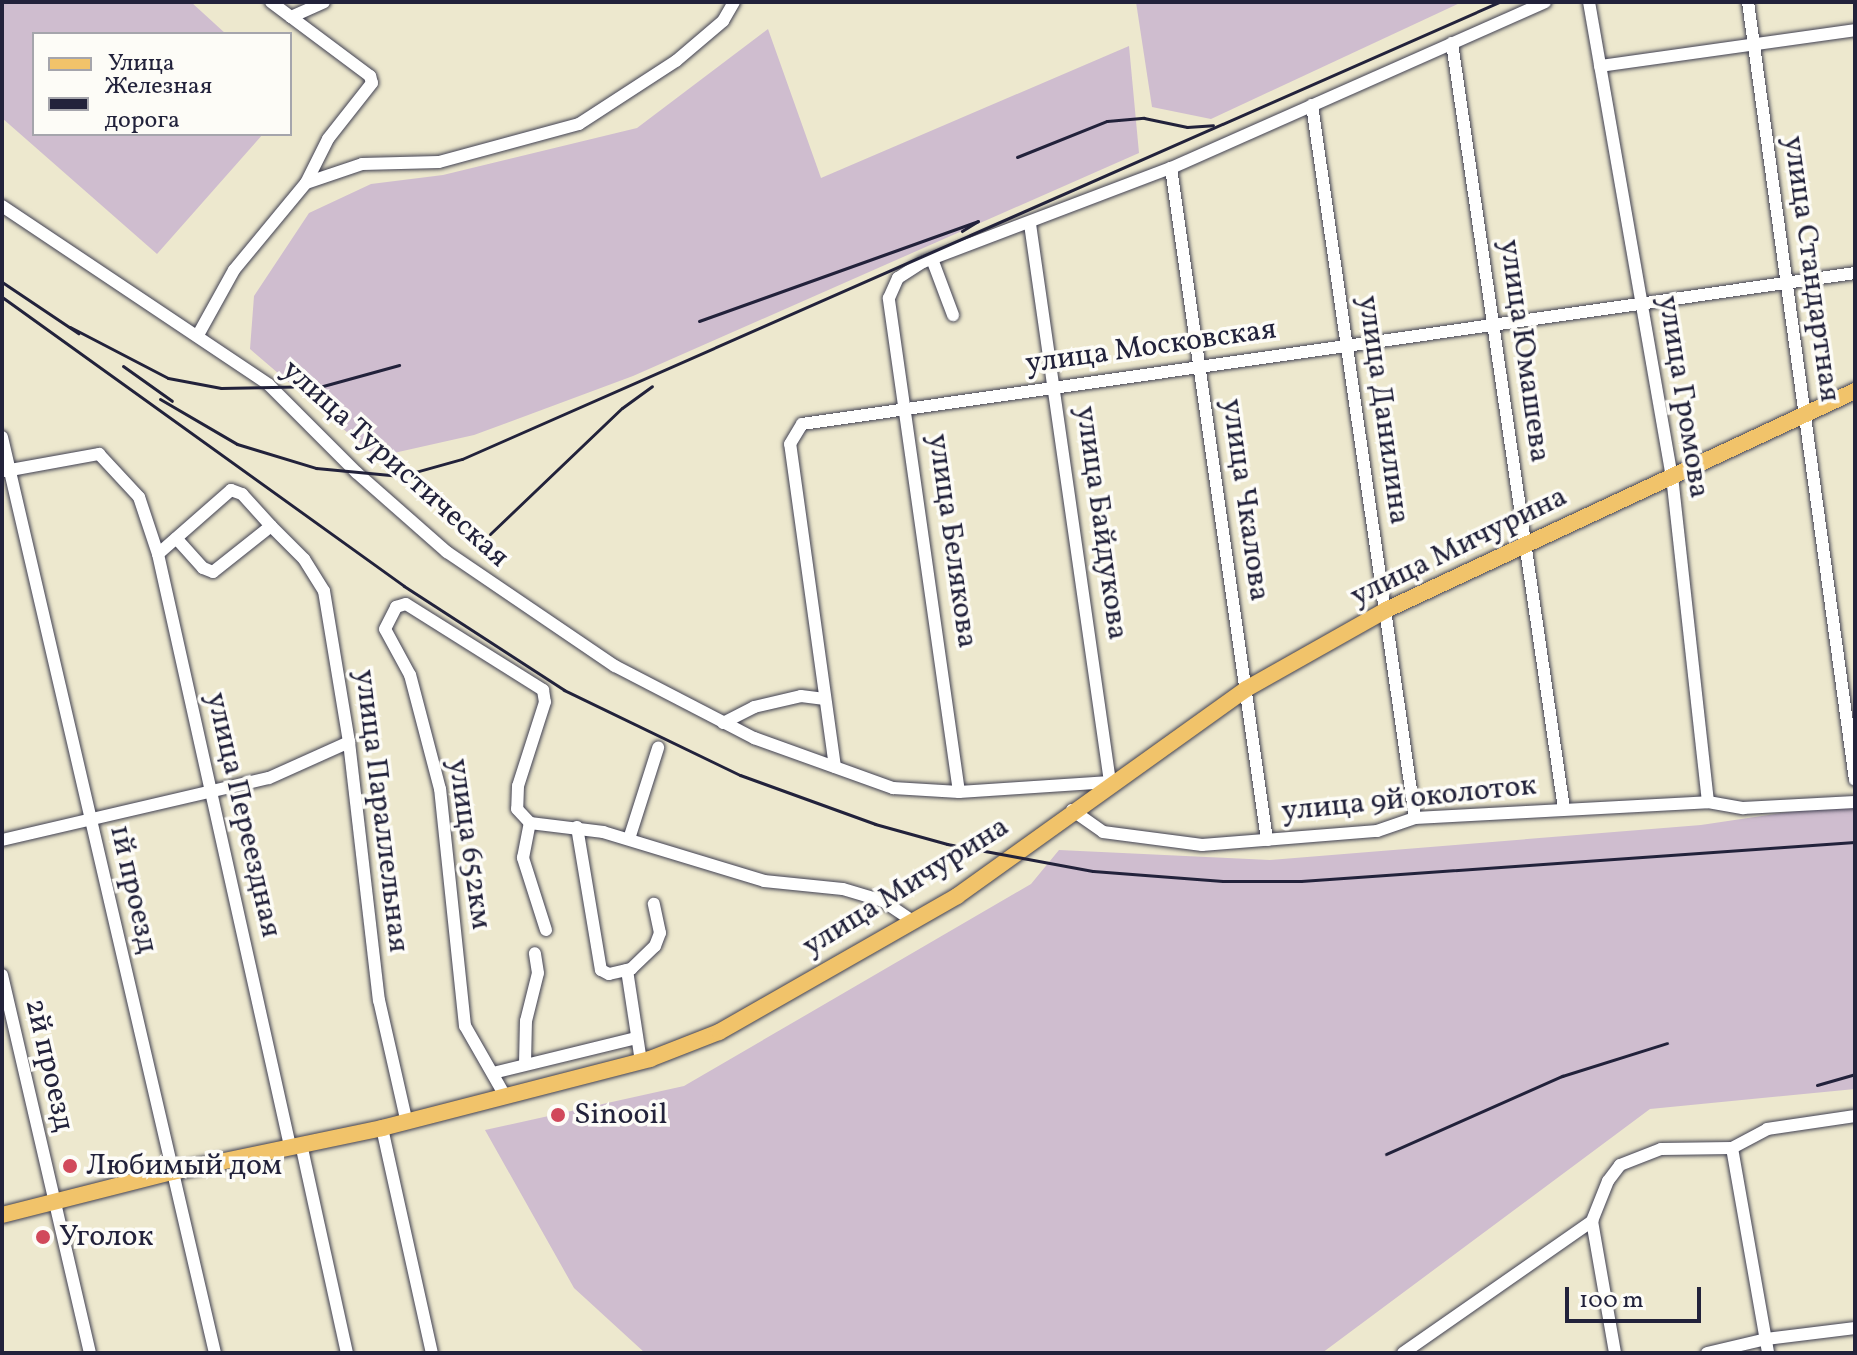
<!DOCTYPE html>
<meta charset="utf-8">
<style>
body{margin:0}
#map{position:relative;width:1857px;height:1355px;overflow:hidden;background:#ede8ce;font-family:Vollkorn,serif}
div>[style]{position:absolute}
.industrial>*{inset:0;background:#cfbdcf}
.roads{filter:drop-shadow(0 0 2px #404051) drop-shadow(0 0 2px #404051)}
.minor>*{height:12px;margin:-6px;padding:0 6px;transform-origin:6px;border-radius:6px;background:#fff}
.major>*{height:16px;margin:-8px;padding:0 8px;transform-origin:8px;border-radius:8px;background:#f1c36a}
.rail>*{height:3px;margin:-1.5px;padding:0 1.5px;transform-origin:1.5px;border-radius:1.5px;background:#22223b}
.dots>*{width:22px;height:22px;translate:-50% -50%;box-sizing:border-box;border:4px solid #fdfcf7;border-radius:50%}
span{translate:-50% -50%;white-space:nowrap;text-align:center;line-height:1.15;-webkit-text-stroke:7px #fdfcf7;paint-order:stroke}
.street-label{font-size:30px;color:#22223b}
.poi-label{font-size:30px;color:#22223b}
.left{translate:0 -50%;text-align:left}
.frame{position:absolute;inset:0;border:4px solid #22223b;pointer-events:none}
.legend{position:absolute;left:32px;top:32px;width:260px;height:104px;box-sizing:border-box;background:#fdfcf7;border:2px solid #a5a5ac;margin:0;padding:10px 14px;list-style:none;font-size:24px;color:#22223b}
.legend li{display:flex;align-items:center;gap:16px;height:40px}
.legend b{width:40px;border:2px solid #a5a5ac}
.scale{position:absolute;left:1565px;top:1287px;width:136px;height:36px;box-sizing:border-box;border:4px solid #22223b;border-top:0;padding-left:10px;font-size:24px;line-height:28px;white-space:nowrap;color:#22223b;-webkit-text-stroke:6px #fdfcf7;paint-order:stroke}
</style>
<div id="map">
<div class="industrial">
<div style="clip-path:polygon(2px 2px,191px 2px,226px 34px,34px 34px,34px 134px,263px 134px,157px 254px,2px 118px)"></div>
<div style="clip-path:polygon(1136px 2px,1462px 2px,1211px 119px,1152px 107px)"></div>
<div style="clip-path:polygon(768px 29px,821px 178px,1129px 46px,1139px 153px,633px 376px,474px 435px,376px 457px,250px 349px,254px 296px,309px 213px,371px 184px,443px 175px,637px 128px)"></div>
<div style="clip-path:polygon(1855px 802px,1855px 1089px,1650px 1109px,1322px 1353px,645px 1353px,574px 1288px,485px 1130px,684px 1086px,1031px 884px,1059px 850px,1270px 860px,1701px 825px)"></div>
</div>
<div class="roads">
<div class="minor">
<div style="left:271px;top:2px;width:25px;rotate:37deg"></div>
<div style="left:291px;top:17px;width:36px;rotate:-24deg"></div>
<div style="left:1589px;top:2px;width:481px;rotate:80.1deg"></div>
<div style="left:1672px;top:476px;width:328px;rotate:83.7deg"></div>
<div style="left:1748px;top:2px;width:785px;rotate:82.17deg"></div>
<div style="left:291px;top:17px;width:99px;rotate:36.8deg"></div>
<div style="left:370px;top:76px;width:7px;rotate:74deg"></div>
<div style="left:372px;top:83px;width:71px;rotate:128.2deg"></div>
<div style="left:328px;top:139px;width:49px;rotate:116.6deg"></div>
<div style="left:1452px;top:43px;width:774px;rotate:81.68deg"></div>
<div style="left:1600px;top:66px;width:258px;rotate:-8deg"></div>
<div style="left:1312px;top:105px;width:720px;rotate:81.78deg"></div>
<div style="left:1171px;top:168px;width:679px;rotate:81.87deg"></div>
<div style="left:2px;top:206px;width:321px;rotate:33.8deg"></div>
<div style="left:269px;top:385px;width:124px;rotate:45deg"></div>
<div style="left:357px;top:473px;width:120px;rotate:41.3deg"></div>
<div style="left:447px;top:552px;width:203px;rotate:34.2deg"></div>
<div style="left:615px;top:666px;width:157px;rotate:27.4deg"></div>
<div style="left:754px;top:738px;width:148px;rotate:19.8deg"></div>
<div style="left:893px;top:788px;width:66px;rotate:3.5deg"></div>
<div style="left:959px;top:792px;width:151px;rotate:-3.8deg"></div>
<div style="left:1110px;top:782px;width:564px;rotate:-98.16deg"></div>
<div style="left:932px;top:259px;width:60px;rotate:69.4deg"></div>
<div style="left:198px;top:335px;width:74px;rotate:-61deg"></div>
<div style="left:234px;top:270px;width:113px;rotate:-50.4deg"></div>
<div style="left:306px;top:183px;width:59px;rotate:-18.7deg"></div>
<div style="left:362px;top:164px;width:77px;rotate:-1.5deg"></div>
<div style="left:439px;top:162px;width:145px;rotate:-15.2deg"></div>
<div style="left:579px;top:124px;width:116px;rotate:-33deg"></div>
<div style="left:676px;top:61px;width:62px;rotate:-40.4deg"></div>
<div style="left:723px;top:21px;width:22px;rotate:-60deg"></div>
<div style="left:2px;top:437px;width:940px;rotate:76.91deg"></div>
<div style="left:5px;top:471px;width:96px;rotate:-10.3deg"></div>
<div style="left:99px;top:454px;width:59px;rotate:47.1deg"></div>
<div style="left:139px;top:497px;width:60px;rotate:71.6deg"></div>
<div style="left:158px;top:554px;width:607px;rotate:77.43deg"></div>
<div style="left:271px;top:526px;width:47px;rotate:45deg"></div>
<div style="left:304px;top:559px;width:38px;rotate:58deg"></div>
<div style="left:324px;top:591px;width:153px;rotate:80.6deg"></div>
<div style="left:349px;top:742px;width:260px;rotate:83.4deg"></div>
<div style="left:379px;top:1000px;width:122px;rotate:77.2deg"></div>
<div style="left:158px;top:554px;width:97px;rotate:-41.2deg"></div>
<div style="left:231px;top:490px;width:12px;rotate:20deg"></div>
<div style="left:242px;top:494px;width:43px;rotate:47.8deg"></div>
<div style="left:271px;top:526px;width:74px;rotate:141.6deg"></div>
<div style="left:213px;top:572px;width:11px;rotate:-158deg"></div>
<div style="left:203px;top:568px;width:40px;rotate:-132deg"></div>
<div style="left:723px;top:723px;width:35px;rotate:-27deg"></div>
<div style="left:754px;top:707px;width:48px;rotate:-13.2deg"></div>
<div style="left:801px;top:696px;width:24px;rotate:7deg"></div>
<div style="left:835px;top:767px;width:326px;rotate:-97.9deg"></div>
<div style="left:790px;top:444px;width:23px;rotate:-59deg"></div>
<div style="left:802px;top:424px;width:1064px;rotate:-8.16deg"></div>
<div style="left:959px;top:792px;width:499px;rotate:-98.1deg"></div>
<div style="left:889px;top:298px;width:22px;rotate:-66deg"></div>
<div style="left:898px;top:278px;width:30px;rotate:-33deg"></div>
<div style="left:923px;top:262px;width:265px;rotate:-20.8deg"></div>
<div style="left:1171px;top:168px;width:409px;rotate:-23.9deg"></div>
<div style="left:1072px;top:810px;width:38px;rotate:35deg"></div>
<div style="left:1103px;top:832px;width:100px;rotate:7.5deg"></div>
<div style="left:1202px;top:845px;width:176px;rotate:-4.6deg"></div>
<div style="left:1377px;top:831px;width:40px;rotate:-18.9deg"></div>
<div style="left:1415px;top:818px;width:293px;rotate:-3.1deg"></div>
<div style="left:1708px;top:802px;width:36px;rotate:10deg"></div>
<div style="left:1743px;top:808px;width:112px;rotate:-3.1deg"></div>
<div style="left:577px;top:827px;width:145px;rotate:80.5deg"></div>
<div style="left:601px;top:970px;width:9px;rotate:27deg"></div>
<div style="left:609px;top:974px;width:23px;rotate:-13deg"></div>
<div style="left:631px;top:969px;width:33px;rotate:-44deg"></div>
<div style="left:655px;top:946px;width:14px;rotate:-69deg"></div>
<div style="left:660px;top:933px;width:30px;rotate:-102deg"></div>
<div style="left:629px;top:839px;width:96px;rotate:-72.3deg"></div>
<div style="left:2px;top:840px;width:274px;rotate:-13.1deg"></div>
<div style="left:269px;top:778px;width:88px;rotate:-24.2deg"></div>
<div style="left:546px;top:930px;width:76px;rotate:-107.7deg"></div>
<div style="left:523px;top:858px;width:36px;rotate:-79deg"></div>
<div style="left:530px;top:823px;width:74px;rotate:7deg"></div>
<div style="left:603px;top:832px;width:168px;rotate:16.9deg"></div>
<div style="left:764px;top:881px;width:79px;rotate:5.8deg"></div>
<div style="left:843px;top:889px;width:42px;rotate:16.7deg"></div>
<div style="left:883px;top:901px;width:32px;rotate:34deg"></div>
<div style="left:627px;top:970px;width:92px;rotate:81.3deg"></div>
<div style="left:2px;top:975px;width:388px;rotate:76.9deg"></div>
<div style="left:525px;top:1064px;width:43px;rotate:-88.7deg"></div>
<div style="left:526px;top:1021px;width:49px;rotate:-76deg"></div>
<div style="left:538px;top:973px;width:20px;rotate:-99deg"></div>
<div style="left:493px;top:1073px;width:148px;rotate:-13.7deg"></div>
<div style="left:504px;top:1094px;width:78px;rotate:-119.8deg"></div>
<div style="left:465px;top:1026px;width:238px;rotate:-96deg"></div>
<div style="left:440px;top:789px;width:118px;rotate:-104.7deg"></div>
<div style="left:410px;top:675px;width:52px;rotate:-118.5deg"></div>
<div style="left:385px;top:629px;width:25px;rotate:-63deg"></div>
<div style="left:396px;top:607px;width:10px;rotate:-17deg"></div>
<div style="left:406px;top:604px;width:162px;rotate:32.1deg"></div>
<div style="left:543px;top:690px;width:12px;rotate:81deg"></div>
<div style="left:545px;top:702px;width:88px;rotate:107.8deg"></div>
<div style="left:518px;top:786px;width:23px;rotate:92deg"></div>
<div style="left:517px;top:809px;width:19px;rotate:47deg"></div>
<div style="left:382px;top:1128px;width:230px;rotate:77.5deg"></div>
<div style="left:301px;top:1144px;width:214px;rotate:77.6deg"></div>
<div style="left:1732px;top:1148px;width:208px;rotate:80deg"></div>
<div style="left:1592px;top:1221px;width:134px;rotate:80.1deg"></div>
<div style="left:1403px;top:1353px;width:231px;rotate:-34.9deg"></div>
<div style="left:1592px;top:1221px;width:43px;rotate:-68.2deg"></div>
<div style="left:1608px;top:1181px;width:20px;rotate:-53deg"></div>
<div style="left:1620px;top:1165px;width:44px;rotate:-21.3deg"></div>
<div style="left:1661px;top:1149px;width:71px;rotate:-0.8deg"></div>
<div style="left:1732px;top:1148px;width:40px;rotate:-28deg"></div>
<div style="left:1767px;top:1129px;width:89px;rotate:-8.4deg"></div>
<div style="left:1707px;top:1353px;width:61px;rotate:-13.3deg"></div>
<div style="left:1766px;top:1339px;width:90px;rotate:-7deg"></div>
</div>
<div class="major">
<div style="left:2px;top:1215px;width:175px;rotate:-14.2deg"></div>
<div style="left:172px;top:1172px;width:215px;rotate:-11.8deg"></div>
<div style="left:382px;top:1128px;width:277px;rotate:-14.4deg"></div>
<div style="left:650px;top:1059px;width:74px;rotate:-21.4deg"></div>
<div style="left:719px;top:1032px;width:274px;rotate:-29.7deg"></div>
<div style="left:957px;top:896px;width:355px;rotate:-35.6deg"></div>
<div style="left:1246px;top:689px;width:161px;rotate:-29.4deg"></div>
<div style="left:1386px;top:610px;width:518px;rotate:-25.03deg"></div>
</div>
</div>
<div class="rail">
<div style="left:1017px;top:157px;width:97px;rotate:-21.8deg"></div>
<div style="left:1107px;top:121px;width:37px;rotate:-5deg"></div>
<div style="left:1144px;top:118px;width:44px;rotate:11.8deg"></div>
<div style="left:1187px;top:127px;width:26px;rotate:-4deg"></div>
<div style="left:2px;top:282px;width:92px;rotate:33.9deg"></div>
<div style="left:2px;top:297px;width:495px;rotate:35.7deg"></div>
<div style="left:404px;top:586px;width:191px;rotate:33deg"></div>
<div style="left:564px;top:690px;width:195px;rotate:25.8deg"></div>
<div style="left:740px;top:775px;width:144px;rotate:19.9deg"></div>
<div style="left:875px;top:824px;width:75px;rotate:15.5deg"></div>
<div style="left:947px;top:844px;width:148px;rotate:10.5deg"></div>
<div style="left:1093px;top:871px;width:130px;rotate:4.4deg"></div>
<div style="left:1223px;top:881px;width:78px"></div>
<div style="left:1301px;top:881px;width:555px;rotate:-4.03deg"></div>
<div style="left:699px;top:321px;width:296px;rotate:-19.7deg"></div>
<div style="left:978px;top:221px;width:19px;rotate:148deg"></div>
<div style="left:70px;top:327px;width:110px;rotate:27.5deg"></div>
<div style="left:168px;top:378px;width:54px;rotate:10.7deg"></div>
<div style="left:221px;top:388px;width:102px;rotate:-1.1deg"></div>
<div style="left:323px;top:386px;width:79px;rotate:-15.4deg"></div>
<div style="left:123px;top:366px;width:60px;rotate:35.5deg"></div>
<div style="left:160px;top:399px;width:89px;rotate:30.3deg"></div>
<div style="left:237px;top:444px;width:83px;rotate:16.9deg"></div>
<div style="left:316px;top:468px;width:85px;rotate:5.4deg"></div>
<div style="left:401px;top:476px;width:63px;rotate:-15.6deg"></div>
<div style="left:462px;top:459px;width:1133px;rotate:-23.78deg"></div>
<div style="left:490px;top:534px;width:182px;rotate:-43.7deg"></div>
<div style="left:622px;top:408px;width:37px;rotate:-36deg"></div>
<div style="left:1817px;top:1085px;width:40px;rotate:-16deg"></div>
<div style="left:1386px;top:1154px;width:193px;rotate:-23.9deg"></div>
<div style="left:1562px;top:1076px;width:110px;rotate:-17.4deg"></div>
</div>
<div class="dots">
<div style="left:558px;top:1115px;background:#d1495b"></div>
<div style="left:70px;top:1166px;background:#d1495b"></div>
<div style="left:43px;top:1237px;background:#d1495b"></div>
</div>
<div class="street-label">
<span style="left:1811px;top:269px;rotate:82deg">улица Стандартная</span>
<span style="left:1151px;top:347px;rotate:-8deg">улица Московская</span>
<span style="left:1524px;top:351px;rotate:82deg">улица Юмашева</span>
<span style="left:1683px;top:397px;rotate:81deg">улица Громова</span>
<span style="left:1383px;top:410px;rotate:82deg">улица Данилина</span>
<span style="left:395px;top:464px;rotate:42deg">улица Туристическая</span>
<span style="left:1245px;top:500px;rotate:82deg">улица Чкалова</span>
<span style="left:1101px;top:523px;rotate:82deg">улица Байдукова</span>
<span style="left:952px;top:541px;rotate:82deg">улица Белякова</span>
<span style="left:1459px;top:547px;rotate:-26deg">улица Мичурина</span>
<span style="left:1409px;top:799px;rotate:-6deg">улица 9й околоток</span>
<span style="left:381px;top:811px;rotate:83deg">улица Параллельная</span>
<span style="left:243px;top:815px;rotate:77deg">улица Переездная</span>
<span style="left:469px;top:844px;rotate:82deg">улица 652км</span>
<span style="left:906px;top:887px;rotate:-32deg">улица Мичурина</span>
<span style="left:133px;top:889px;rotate:77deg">1й проезд</span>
<span style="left:49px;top:1065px;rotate:77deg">2й проезд</span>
</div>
<div class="poi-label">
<span class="left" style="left:574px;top:1115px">Sinooil</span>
<span class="left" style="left:86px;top:1166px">Любимый дом</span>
<span class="left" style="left:59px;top:1237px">Уголок</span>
</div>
<div class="frame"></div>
<ul class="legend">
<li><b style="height:10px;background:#f1c36a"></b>Улица</li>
<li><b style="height:10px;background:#22223b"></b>Железная дорога</li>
</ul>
<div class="scale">100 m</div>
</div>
